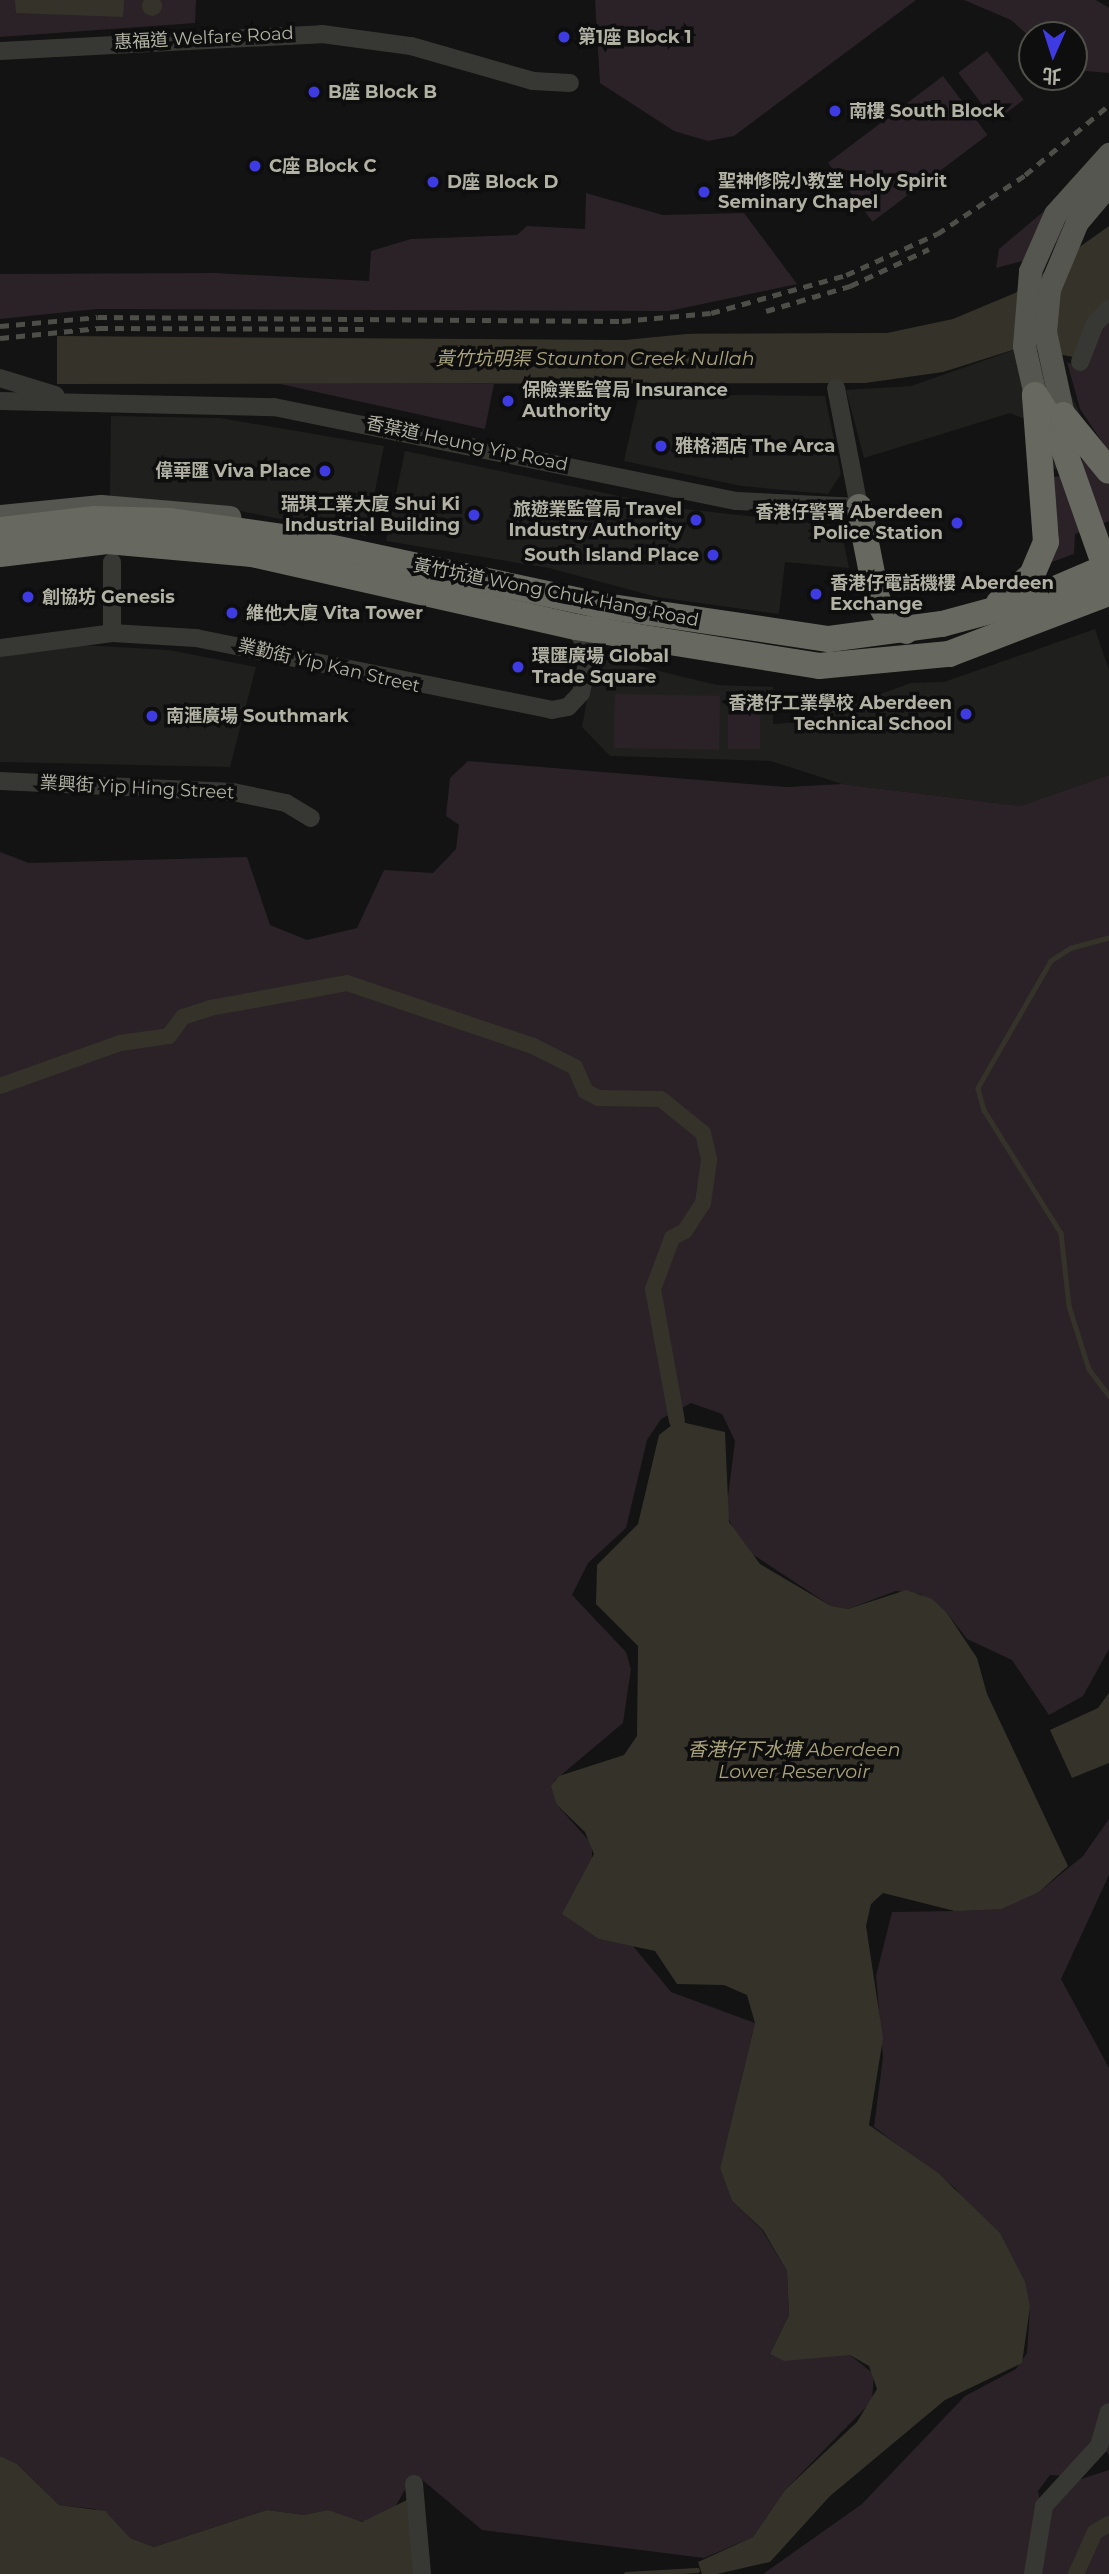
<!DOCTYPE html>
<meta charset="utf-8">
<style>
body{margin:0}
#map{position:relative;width:1109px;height:2574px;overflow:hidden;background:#121312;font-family:Montserrat,"Noto Sans TC",sans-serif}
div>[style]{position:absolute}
.built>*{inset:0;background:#1f201e}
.green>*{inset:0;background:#2a2227;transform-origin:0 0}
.water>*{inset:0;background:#353329}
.round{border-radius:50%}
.pier>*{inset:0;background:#121312}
.stream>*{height:4.5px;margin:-2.25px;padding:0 2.25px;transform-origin:2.25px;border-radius:2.25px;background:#353329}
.canal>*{height:16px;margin:-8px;padding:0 8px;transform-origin:8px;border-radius:8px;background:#353329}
.minor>*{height:18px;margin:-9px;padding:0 9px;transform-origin:9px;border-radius:9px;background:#373833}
.major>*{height:23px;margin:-11.5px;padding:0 11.5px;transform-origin:11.5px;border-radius:11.5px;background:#55564f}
.highway>*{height:26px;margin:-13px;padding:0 13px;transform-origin:13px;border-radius:13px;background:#67685f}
.rail>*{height:4.5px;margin-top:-2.25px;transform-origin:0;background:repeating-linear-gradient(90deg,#4e4e48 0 9px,transparent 0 16px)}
.dots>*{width:19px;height:19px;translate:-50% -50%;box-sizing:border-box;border:4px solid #0d0e0d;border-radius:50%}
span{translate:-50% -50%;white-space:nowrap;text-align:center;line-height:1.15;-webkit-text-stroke:7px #0d0e0d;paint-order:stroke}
.poi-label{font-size:18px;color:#b2b2a4;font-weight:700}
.left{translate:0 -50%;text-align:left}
.right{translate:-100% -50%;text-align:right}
.street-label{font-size:18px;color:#b2b2a4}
.water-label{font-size:19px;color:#aba37d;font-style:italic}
.north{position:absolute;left:1018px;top:21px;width:70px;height:70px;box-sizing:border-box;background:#0d0e0d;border:2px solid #4f5049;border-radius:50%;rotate:183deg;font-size:19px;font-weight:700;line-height:28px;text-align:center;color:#b2b2a4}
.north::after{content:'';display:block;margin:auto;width:24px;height:32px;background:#3f3be2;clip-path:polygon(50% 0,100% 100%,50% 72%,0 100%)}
</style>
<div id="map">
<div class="built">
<div style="clip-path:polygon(1014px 350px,1062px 351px,1064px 380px,1095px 445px,1066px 470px,1051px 469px,1025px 419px,1010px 413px,864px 458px,846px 390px,911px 386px)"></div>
<div style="clip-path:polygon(639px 394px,825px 396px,841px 474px,828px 494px,741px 486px,624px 461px)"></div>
<div style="clip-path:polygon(111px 416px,220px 418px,384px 446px,366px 536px,210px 505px,110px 497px)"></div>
<div style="clip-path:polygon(405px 451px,676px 508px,828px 525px,842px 534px,849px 568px,785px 562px,779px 614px,657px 597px,549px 568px,386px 541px)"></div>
<div style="clip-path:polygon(1095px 629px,1109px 670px,1109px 775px,1020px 806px,842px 784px,771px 761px,610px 756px,582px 727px,593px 666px,609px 659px,717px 685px,773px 687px,773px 724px,802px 722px,911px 683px,944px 682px)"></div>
<div style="clip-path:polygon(81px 645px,169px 650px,256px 667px,230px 767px,0 762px,0 657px)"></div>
</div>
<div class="green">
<div style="clip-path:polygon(0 0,196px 0,195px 23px,0 37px)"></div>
<div style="clip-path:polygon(595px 0,916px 0,734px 136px,708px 141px,674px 131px,600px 83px)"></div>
<div style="clip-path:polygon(964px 0,1096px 0,1109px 8px,1109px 73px,1074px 70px,1074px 35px,1032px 39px,1011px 20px)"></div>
<div style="left:987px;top:51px;width:61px;height:36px;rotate:53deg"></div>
<div style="left:943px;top:76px;width:74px;height:144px;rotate:53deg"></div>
<div style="clip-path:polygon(1109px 156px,1109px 196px,1041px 256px,996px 268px,999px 249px)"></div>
<div style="clip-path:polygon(586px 193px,663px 215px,744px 213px,797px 284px,669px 311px,97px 309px,0 319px,0 274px,214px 273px,369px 281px,371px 251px,411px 239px,517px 235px,527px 226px,585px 229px)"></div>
<div style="clip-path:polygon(1109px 317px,1109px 452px,1080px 409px,1067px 362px,1084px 369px)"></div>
<div style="clip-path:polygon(280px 384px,494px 384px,485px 429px)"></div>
<div style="clip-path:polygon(1082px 460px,1109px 481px,1109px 521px,1075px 534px,1074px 554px,1049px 563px,1059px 534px,1050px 477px,1064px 476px)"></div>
<div style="left:615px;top:694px;width:105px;height:54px;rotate:1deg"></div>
<div style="left:728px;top:695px;width:32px;height:54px"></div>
<div style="clip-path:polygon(468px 761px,787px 787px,842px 784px,1020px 806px,1109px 775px,1109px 1649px,1083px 1696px,1049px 1715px,1012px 1660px,967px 1639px,947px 1613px,920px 1594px,896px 1591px,848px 1609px,831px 1606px,740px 1546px,726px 1512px,735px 1441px,722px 1414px,691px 1403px,661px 1419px,647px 1440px,626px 1528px,588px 1563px,572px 1595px,626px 1652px,631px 1669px,623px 1723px,554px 1781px,557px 1805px,592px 1844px,592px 1866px,583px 1881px,599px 1939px,633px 1946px,671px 1992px,755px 2023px,720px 2168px,732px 2201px,762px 2230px,787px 2271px,789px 2315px,770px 2354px,850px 2355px,874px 2374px,872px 2401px,785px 2490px,753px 2537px,704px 2558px,482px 2530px,420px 2478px,409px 2483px,395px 2507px,370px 2521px,354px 2522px,328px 2510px,304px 2515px,267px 2510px,154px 2547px,130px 2538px,95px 2509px,59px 2505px,17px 2464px,0 2456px,0 852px,29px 863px,247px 857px,270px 925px,307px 940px,357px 928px,384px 870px,433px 873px,456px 849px,459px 825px,446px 816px,450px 778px)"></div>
<div style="clip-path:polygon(1109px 1819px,1109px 1875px,1061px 1979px,1109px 2068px,1109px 2456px,1104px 2445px,1068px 2476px,1050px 2475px,1038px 2491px,1041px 2506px,1075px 2481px,1109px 2470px,1109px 2574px,763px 2574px,862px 2504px,965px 2396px,1016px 2369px,1027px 2353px,1030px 2307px,955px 2188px,874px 2127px,883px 2057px,876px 1976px,892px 1912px,955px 1911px,1039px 1892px,1083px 1856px)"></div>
</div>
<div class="water">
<div class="round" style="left:142px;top:-4px;width:20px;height:20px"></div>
<div style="clip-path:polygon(15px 0,124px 0,123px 17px,16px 13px)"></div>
<div style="clip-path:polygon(1109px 226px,1109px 300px,1073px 357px,1022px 347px,943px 372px,865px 383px,57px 384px,57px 336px,887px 333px,953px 319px,1015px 293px)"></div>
<div style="clip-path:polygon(677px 1421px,725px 1432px,729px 1522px,760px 1564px,831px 1606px,848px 1609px,906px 1590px,932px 1599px,947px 1613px,977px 1658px,987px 1694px,1068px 1866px,1039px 1892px,1001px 1909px,955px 1911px,883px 1893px,871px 1904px,866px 1926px,883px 2038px,869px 2125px,938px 2173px,1000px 2233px,1025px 2282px,1030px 2307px,1022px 2363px,945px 2400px,830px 2496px,770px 2562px,717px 2574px,702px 2574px,698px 2562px,753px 2537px,785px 2490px,857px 2422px,877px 2389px,869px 2366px,850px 2355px,784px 2361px,770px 2354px,789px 2315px,787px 2271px,763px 2230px,732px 2201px,720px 2168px,755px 2023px,747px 1995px,724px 1985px,677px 1984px,655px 1951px,599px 1939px,562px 1914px,594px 1854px,585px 1832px,557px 1805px,551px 1786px,559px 1776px,624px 1755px,637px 1736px,638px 1646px,596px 1604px,597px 1565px,638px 1524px,659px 1435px)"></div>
<div style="clip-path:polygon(1109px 1693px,1109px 1763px,1072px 1778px,1050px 1730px,1098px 1708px)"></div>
<div style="clip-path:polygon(0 2456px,17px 2464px,59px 2505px,105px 2511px,130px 2538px,154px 2547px,267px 2510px,304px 2515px,328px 2510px,362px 2522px,407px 2500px,414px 2574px,0 2574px)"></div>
</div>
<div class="pier">
<div style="clip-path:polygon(707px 332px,625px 340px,53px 336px,57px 333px)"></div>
</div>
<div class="stream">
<div style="left:1109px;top:938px;width:39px;rotate:165deg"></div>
<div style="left:1071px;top:948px;width:24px;rotate:147deg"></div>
<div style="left:1051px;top:961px;width:146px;rotate:119.9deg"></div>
<div style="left:978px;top:1088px;width:23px;rotate:75deg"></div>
<div style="left:984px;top:1110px;width:145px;rotate:58deg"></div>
<div style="left:1061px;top:1233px;width:73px;rotate:83.7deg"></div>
<div style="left:1069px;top:1306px;width:66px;rotate:72.4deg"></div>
<div style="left:1089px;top:1369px;width:34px;rotate:53deg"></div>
<div style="left:626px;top:2574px;width:71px;rotate:-3.2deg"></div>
</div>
<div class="canal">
<div style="left:0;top:1086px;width:127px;rotate:-19.7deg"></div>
<div style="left:120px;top:1043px;width:49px;rotate:-8.1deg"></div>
<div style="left:169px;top:1036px;width:24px;rotate:-54deg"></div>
<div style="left:183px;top:1017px;width:28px;rotate:-18deg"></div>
<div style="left:210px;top:1008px;width:139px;rotate:-10.3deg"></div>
<div style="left:347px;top:983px;width:196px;rotate:18.7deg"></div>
<div style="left:533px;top:1046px;width:47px;rotate:26.6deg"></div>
<div style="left:575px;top:1067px;width:26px;rotate:67deg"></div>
<div style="left:585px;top:1091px;width:15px;rotate:28deg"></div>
<div style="left:598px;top:1098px;width:63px;rotate:0.9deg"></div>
<div style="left:661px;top:1099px;width:54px;rotate:39deg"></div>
<div style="left:703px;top:1133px;width:28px;rotate:77deg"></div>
<div style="left:709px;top:1160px;width:43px;rotate:97.9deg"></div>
<div style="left:703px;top:1203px;width:33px;rotate:123deg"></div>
<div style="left:685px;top:1231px;width:15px;rotate:152deg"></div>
<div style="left:672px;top:1238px;width:54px;rotate:110.4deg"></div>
<div style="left:653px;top:1289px;width:134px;rotate:79.7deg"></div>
<div style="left:1076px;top:2574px;width:46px;rotate:-65.7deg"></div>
<div style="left:1095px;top:2532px;width:16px;rotate:-30deg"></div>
</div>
<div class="minor">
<div style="left:0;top:51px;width:322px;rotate:-3deg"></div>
<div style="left:322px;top:34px;width:90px;rotate:7.7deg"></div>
<div style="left:411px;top:46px;width:127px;rotate:16deg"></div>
<div style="left:533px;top:81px;width:37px;rotate:3deg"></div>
<div style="left:1080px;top:362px;width:41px;rotate:-68.5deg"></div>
<div style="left:1095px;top:324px;width:21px;rotate:-47deg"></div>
<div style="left:0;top:378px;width:58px;rotate:17.2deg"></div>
<div style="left:0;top:401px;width:274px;rotate:1.3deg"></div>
<div style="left:274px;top:407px;width:472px;rotate:11.5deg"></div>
<div style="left:737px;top:501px;width:122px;rotate:2.8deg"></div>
<div style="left:859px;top:507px;width:121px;rotate:-100.9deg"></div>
<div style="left:112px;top:633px;width:71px;rotate:-90deg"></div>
<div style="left:0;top:648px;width:113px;rotate:-7.6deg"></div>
<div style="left:112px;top:633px;width:84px;rotate:3.4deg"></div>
<div style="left:196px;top:638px;width:363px;rotate:11.4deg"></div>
<div style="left:552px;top:710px;width:16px;rotate:-11deg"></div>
<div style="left:568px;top:707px;width:19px;rotate:-47deg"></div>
<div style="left:581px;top:693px;width:41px;rotate:-78.7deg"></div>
<div style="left:589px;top:653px;width:29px;rotate:-117deg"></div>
<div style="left:0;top:781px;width:233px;rotate:2.7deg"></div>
<div style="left:233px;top:792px;width:54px;rotate:11.7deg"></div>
<div style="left:286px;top:803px;width:29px;rotate:31deg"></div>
<div style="left:414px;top:2484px;width:90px;rotate:84.9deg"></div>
<div style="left:1033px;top:2574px;width:69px;rotate:-80.8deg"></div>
<div style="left:1044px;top:2506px;width:81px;rotate:-47.5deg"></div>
<div style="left:1099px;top:2446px;width:35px;rotate:-74deg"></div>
</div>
<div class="major">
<div style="left:1035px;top:395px;width:50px;rotate:-102.7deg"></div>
<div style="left:1024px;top:346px;width:75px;rotate:-85.4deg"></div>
<div style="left:1030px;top:271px;width:62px;rotate:-66.3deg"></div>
<div style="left:1055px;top:214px;width:81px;rotate:-48deg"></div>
<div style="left:1063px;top:415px;width:85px;rotate:-102.2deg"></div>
<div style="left:1045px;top:332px;width:43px;rotate:-84.7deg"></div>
<div style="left:1049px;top:289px;width:73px;rotate:-67.3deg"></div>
<div style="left:1077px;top:222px;width:50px;rotate:-49.9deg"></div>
<div style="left:0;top:516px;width:101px;rotate:-5.7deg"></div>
<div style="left:101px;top:506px;width:129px;rotate:4.9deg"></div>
</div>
<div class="highway">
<div style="left:1035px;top:395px;width:41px;rotate:57.8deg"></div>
<div style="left:1057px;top:430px;width:157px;rotate:70.6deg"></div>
<div style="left:1063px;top:415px;width:72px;rotate:50.6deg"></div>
<div style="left:859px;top:507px;width:94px;rotate:78.9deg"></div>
<div style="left:877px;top:599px;width:30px;rotate:60deg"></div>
<div style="left:892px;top:625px;width:15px;rotate:23deg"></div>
<div style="left:0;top:530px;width:95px;rotate:-6.7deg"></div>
<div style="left:94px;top:519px;width:76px;rotate:1.5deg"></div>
<div style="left:170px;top:521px;width:113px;rotate:8.1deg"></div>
<div style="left:282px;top:537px;width:330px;rotate:12.1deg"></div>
<div style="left:605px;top:606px;width:226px;rotate:8.4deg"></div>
<div style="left:829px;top:639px;width:114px;rotate:-7.6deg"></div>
<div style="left:942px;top:624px;width:88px;rotate:-15.1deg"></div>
<div style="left:1027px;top:601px;width:89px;rotate:-23.1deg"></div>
<div style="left:0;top:554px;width:108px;rotate:-6.9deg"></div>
<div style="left:107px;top:541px;width:146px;rotate:5.1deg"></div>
<div style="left:252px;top:554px;width:332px;rotate:12.7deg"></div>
<div style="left:576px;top:627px;width:246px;rotate:9.1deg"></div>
<div style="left:819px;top:666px;width:131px;rotate:-5.3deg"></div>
<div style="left:949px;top:654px;width:171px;rotate:-20.9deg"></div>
<div style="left:999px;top:603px;width:43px;rotate:-40.3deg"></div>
<div style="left:1032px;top:575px;width:36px;rotate:-67deg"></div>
<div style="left:1046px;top:542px;width:147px;rotate:-94.3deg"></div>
</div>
<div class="rail">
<div style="left:766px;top:311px;width:88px;rotate:-16.6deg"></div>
<div style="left:850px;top:286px;width:87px;rotate:-25.1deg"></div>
<div style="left:0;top:326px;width:98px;rotate:-5.2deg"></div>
<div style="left:98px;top:317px;width:524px;rotate:0.44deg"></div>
<div style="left:622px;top:321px;width:89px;rotate:-5.1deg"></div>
<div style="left:711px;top:313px;width:140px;rotate:-15.7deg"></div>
<div style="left:846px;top:275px;width:100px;rotate:-24.3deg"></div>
<div style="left:937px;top:234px;width:106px;rotate:-33.8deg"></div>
<div style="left:1025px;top:175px;width:109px;rotate:-39.8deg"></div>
<div style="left:0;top:338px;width:100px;rotate:-5.8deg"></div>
<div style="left:99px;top:328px;width:266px;rotate:0.2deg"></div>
</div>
<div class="dots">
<div style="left:564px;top:37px;background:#3f3be2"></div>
<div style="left:314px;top:92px;background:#3f3be2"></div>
<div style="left:835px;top:111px;background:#3f3be2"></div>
<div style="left:255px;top:166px;background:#3f3be2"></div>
<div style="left:433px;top:182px;background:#3f3be2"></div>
<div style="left:704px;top:192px;background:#3f3be2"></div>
<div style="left:508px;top:401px;background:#3f3be2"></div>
<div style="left:661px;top:446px;background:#3f3be2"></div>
<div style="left:325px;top:471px;background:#3f3be2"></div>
<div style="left:474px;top:515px;background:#3f3be2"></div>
<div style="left:696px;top:520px;background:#3f3be2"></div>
<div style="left:957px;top:523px;background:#3f3be2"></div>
<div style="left:713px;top:555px;background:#3f3be2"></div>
<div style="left:816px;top:594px;background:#3f3be2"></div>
<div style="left:28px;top:597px;background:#3f3be2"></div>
<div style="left:232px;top:613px;background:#3f3be2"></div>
<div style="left:518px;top:667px;background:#3f3be2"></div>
<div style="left:966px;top:714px;background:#3f3be2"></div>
<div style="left:152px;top:716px;background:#3f3be2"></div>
</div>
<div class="poi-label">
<span class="left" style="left:578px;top:37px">第1座 Block 1</span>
<span class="left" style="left:328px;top:92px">B座 Block B</span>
<span class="left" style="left:849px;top:111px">南樓 South Block</span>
<span class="left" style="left:269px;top:166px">C座 Block C</span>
<span class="left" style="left:447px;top:182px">D座 Block D</span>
<span class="left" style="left:718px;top:192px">聖神修院小教堂 Holy Spirit<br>Seminary Chapel</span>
<span class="left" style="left:522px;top:401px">保險業監管局 Insurance<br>Authority</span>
<span class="left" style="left:675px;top:446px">雅格酒店 The Arca</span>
<span class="right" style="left:311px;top:471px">偉華匯 Viva Place</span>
<span class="right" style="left:460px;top:515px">瑞琪工業大廈 Shui Ki<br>Industrial Building</span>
<span class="right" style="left:682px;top:520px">旅遊業監管局 Travel<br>Industry Authority</span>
<span class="right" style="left:943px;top:523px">香港仔警署 Aberdeen<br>Police Station</span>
<span class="right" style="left:699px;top:555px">South Island Place</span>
<span class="left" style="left:830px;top:594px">香港仔電話機樓 Aberdeen<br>Exchange</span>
<span class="left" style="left:42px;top:597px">創協坊 Genesis</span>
<span class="left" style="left:246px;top:613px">維他大廈 Vita Tower</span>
<span class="left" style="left:532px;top:667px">環匯廣場 Global<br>Trade Square</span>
<span class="right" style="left:952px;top:714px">香港仔工業學校 Aberdeen<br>Technical School</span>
<span class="left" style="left:166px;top:716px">南滙廣場 Southmark</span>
</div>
<div class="street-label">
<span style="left:204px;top:38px;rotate:-3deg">惠福道 Welfare Road</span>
<span style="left:467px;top:444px;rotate:12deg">香葉道 Heung Yip Road</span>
<span style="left:556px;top:593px;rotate:11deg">黃竹坑道 Wong Chuk Hang Road</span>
<span style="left:329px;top:666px;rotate:13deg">業勤街 Yip Kan Street</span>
<span style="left:137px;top:788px;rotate:3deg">業興街 Yip Hing Street</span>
</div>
<div class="water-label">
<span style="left:595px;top:359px">黃竹坑明渠 Staunton Creek Nullah</span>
<span style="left:794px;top:1761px">香港仔下水塘 Aberdeen<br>Lower Reservoir</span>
</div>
<div class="north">北</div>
</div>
